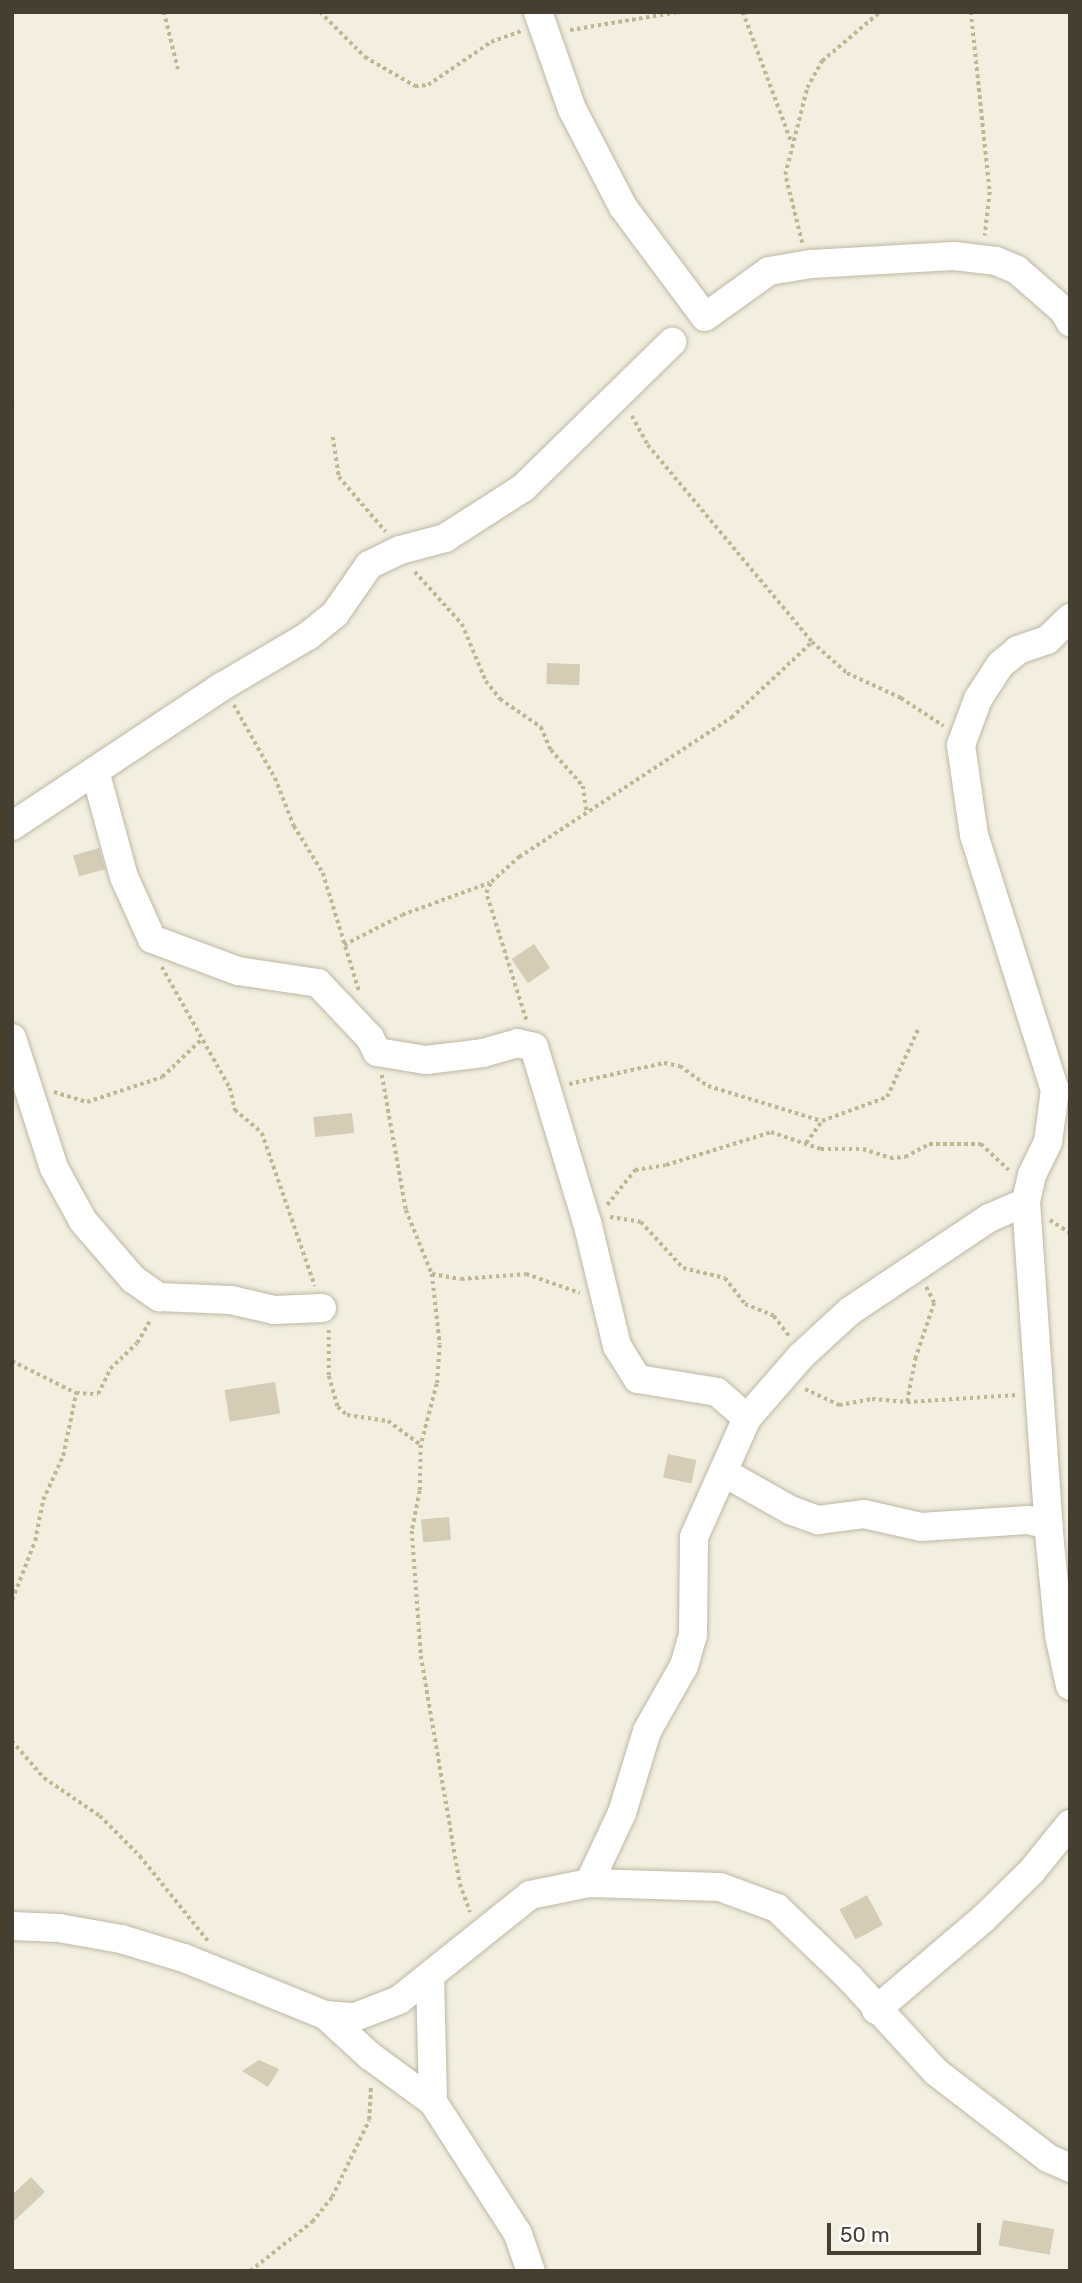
<!DOCTYPE html>
<style>
body{margin:0}
#map{position:relative;width:1082px;height:2283px;overflow:hidden;background:#f2efe1;font-family:Rubik,sans-serif}
div>[style]{position:absolute}
.building>*{inset:0;background:#d4ccb5;transform-origin:0 0}
.path>*{height:3.5px;margin-top:-1.75px;transform-origin:0;background:repeating-linear-gradient(90deg,#c1b693 0 3.5px,transparent 0 7px)}
.roads{filter:drop-shadow(0 0 2px #beb8a3) drop-shadow(0 0 2px #beb8a3)}
.minor>*{height:28px;margin:-14px;padding:0 14px;transform-origin:14px;border-radius:14px;background:#fff}
span{translate:-50% -50%;white-space:nowrap;text-align:center;line-height:1.15;-webkit-text-stroke:7px #fff;paint-order:stroke}
.frame{position:absolute;inset:0;border:14px solid #443f31;pointer-events:none}
.scale{position:absolute;left:827px;top:2223px;width:154px;height:32px;box-sizing:border-box;border:4px solid #443f31;border-top:0;padding-left:9px;font-size:21px;line-height:24px;white-space:nowrap;color:#443f31;-webkit-text-stroke:5px #fff;paint-order:stroke}
</style>
<div id="map">
<div class="building">
<div style="left:547px;top:663px;width:33px;height:21px;rotate:2deg"></div>
<div style="left:99px;top:848px;width:22px;height:27px;rotate:74deg"></div>
<div style="left:534px;top:944px;width:29px;height:27px;rotate:56deg"></div>
<div style="left:352px;top:1113px;width:20px;height:39px;rotate:84deg"></div>
<div style="left:275px;top:1382px;width:32px;height:51px;rotate:81deg"></div>
<div style="left:668px;top:1454px;width:29px;height:24px;rotate:12deg"></div>
<div style="left:449px;top:1517px;width:23px;height:28px;rotate:85deg"></div>
<div style="left:867px;top:1895px;width:34px;height:31px;rotate:62deg"></div>
<div style="clip-path:polygon(259px 2060px,279px 2069px,268px 2087px,242px 2071px)"></div>
<div style="clip-path:polygon(31px 2177px,45px 2192px,12px 2223px,12px 2195px)"></div>
<div style="left:1003px;top:2220px;width:52px;height:26px;rotate:10deg"></div>
</div>
<div class="path">
<div style="left:164px;top:12px;width:59px;rotate:76.2deg"></div>
<div style="left:320px;top:12px;width:64px;rotate:45deg"></div>
<div style="left:365px;top:57px;width:58px;rotate:30.1deg"></div>
<div style="left:415px;top:86px;width:13px;rotate:-4deg"></div>
<div style="left:428px;top:85px;width:76px;rotate:-34.3deg"></div>
<div style="left:491px;top:42px;width:32px;rotate:-20deg"></div>
<div style="left:743px;top:12px;width:138px;rotate:69.6deg"></div>
<div style="left:971px;top:12px;width:181px;rotate:84deg"></div>
<div style="left:990px;top:192px;width:44px;rotate:96.5deg"></div>
<div style="left:570px;top:30px;width:110px;rotate:-9.4deg"></div>
<div style="left:802px;top:243px;width:70px;rotate:-104deg"></div>
<div style="left:785px;top:175px;width:90px;rotate:-75.8deg"></div>
<div style="left:807px;top:88px;width:31px;rotate:-61deg"></div>
<div style="left:822px;top:61px;width:76px;rotate:-40.2deg"></div>
<div style="left:12px;top:401px;width:7px;rotate:82deg"></div>
<div style="left:632px;top:416px;width:33px;rotate:61deg"></div>
<div style="left:648px;top:445px;width:256px;rotate:50.2deg"></div>
<div style="left:812px;top:642px;width:47px;rotate:41.5deg"></div>
<div style="left:847px;top:673px;width:60px;rotate:24.8deg"></div>
<div style="left:901px;top:698px;width:51px;rotate:33.1deg"></div>
<div style="left:333px;top:437px;width:40px;rotate:81.5deg"></div>
<div style="left:339px;top:477px;width:72px;rotate:49.5deg"></div>
<div style="left:415px;top:572px;width:70px;rotate:47.9deg"></div>
<div style="left:462px;top:624px;width:62px;rotate:67.2deg"></div>
<div style="left:486px;top:681px;width:23px;rotate:52deg"></div>
<div style="left:500px;top:699px;width:50px;rotate:34.3deg"></div>
<div style="left:541px;top:727px;width:25px;rotate:67deg"></div>
<div style="left:551px;top:750px;width:48px;rotate:48.4deg"></div>
<div style="left:583px;top:786px;width:27px;rotate:82deg"></div>
<div style="left:234px;top:705px;width:84px;rotate:60.7deg"></div>
<div style="left:275px;top:778px;width:52px;rotate:68.4deg"></div>
<div style="left:294px;top:826px;width:55px;rotate:58.3deg"></div>
<div style="left:323px;top:873px;width:123px;rotate:73deg"></div>
<div style="left:344px;top:945px;width:65px;rotate:-27.3deg"></div>
<div style="left:402px;top:915px;width:93px;rotate:-20.2deg"></div>
<div style="left:162px;top:967px;width:139px;rotate:60.7deg"></div>
<div style="left:230px;top:1088px;width:23px;rotate:77deg"></div>
<div style="left:235px;top:1110px;width:35px;rotate:40deg"></div>
<div style="left:262px;top:1133px;width:162px;rotate:70.9deg"></div>
<div style="left:526px;top:1020px;width:133px;rotate:-107.5deg"></div>
<div style="left:486px;top:893px;width:12px;rotate:-66deg"></div>
<div style="left:491px;top:882px;width:38px;rotate:-42deg"></div>
<div style="left:519px;top:857px;width:254px;rotate:-33.3deg"></div>
<div style="left:731px;top:718px;width:111px;rotate:-43.2deg"></div>
<div style="left:382px;top:1075px;width:137px;rotate:79.9deg"></div>
<div style="left:406px;top:1210px;width:69px;rotate:67.9deg"></div>
<div style="left:432px;top:1274px;width:71px;rotate:83.6deg"></div>
<div style="left:440px;top:1345px;width:39px;rotate:94deg"></div>
<div style="left:437px;top:1384px;width:63px;rotate:104.7deg"></div>
<div style="left:421px;top:1445px;width:46px;rotate:91.2deg"></div>
<div style="left:420px;top:1491px;width:41px;rotate:101.3deg"></div>
<div style="left:412px;top:1531px;width:125px;rotate:85.9deg"></div>
<div style="left:421px;top:1656px;width:231px;rotate:80.3deg"></div>
<div style="left:460px;top:1884px;width:30px;rotate:70deg"></div>
<div style="left:569px;top:1084px;width:97px;rotate:-12.5deg"></div>
<div style="left:664px;top:1063px;width:16px;rotate:11deg"></div>
<div style="left:680px;top:1066px;width:34px;rotate:36deg"></div>
<div style="left:708px;top:1086px;width:119px;rotate:17.1deg"></div>
<div style="left:54px;top:1092px;width:34px;rotate:17deg"></div>
<div style="left:87px;top:1102px;width:79px;rotate:-18.4deg"></div>
<div style="left:162px;top:1077px;width:55px;rotate:-43.5deg"></div>
<div style="left:806px;top:1143px;width:27px;rotate:-54deg"></div>
<div style="left:822px;top:1121px;width:69px;rotate:-20.3deg"></div>
<div style="left:887px;top:1097px;width:77px;rotate:-65.4deg"></div>
<div style="left:607px;top:1205px;width:45px;rotate:-51.3deg"></div>
<div style="left:635px;top:1170px;width:31px;rotate:-9deg"></div>
<div style="left:666px;top:1165px;width:110px;rotate:-17.4deg"></div>
<div style="left:771px;top:1132px;width:53px;rotate:18.8deg"></div>
<div style="left:821px;top:1149px;width:42px"></div>
<div style="left:863px;top:1149px;width:28px;rotate:18deg"></div>
<div style="left:890px;top:1158px;width:15px;rotate:-4deg"></div>
<div style="left:905px;top:1157px;width:27px;rotate:-28deg"></div>
<div style="left:929px;top:1144px;width:52px"></div>
<div style="left:981px;top:1144px;width:38px;rotate:43deg"></div>
<div style="left:610px;top:1217px;width:31px;rotate:9deg"></div>
<div style="left:641px;top:1222px;width:62px;rotate:47.6deg"></div>
<div style="left:683px;top:1268px;width:43px;rotate:13.4deg"></div>
<div style="left:725px;top:1278px;width:33px;rotate:52deg"></div>
<div style="left:745px;top:1304px;width:31px;rotate:22deg"></div>
<div style="left:774px;top:1316px;width:25px;rotate:53deg"></div>
<div style="left:1050px;top:1220px;width:24px;rotate:33deg"></div>
<div style="left:432px;top:1274px;width:29px;rotate:10deg"></div>
<div style="left:461px;top:1279px;width:65px;rotate:-4.4deg"></div>
<div style="left:526px;top:1274px;width:57px;rotate:19.4deg"></div>
<div style="left:329px;top:1330px;width:46px;rotate:90deg"></div>
<div style="left:329px;top:1376px;width:32px;rotate:74deg"></div>
<div style="left:338px;top:1407px;width:12px;rotate:42deg"></div>
<div style="left:347px;top:1415px;width:41px;rotate:8.3deg"></div>
<div style="left:388px;top:1421px;width:41px;rotate:36deg"></div>
<div style="left:12px;top:1361px;width:72px;rotate:26.6deg"></div>
<div style="left:76px;top:1393px;width:22px;rotate:3deg"></div>
<div style="left:98px;top:1394px;width:28px;rotate:-64deg"></div>
<div style="left:110px;top:1369px;width:37px;rotate:-44deg"></div>
<div style="left:137px;top:1343px;width:28px;rotate:-60deg"></div>
<div style="left:805px;top:1389px;width:38px;rotate:25deg"></div>
<div style="left:839px;top:1405px;width:34px;rotate:-10deg"></div>
<div style="left:872px;top:1399px;width:35px;rotate:5deg"></div>
<div style="left:907px;top:1402px;width:110px;rotate:-3.6deg"></div>
<div style="left:907px;top:1402px;width:44px;rotate:-79.5deg"></div>
<div style="left:915px;top:1359px;width:59px;rotate:-71.3deg"></div>
<div style="left:934px;top:1303px;width:18px;rotate:-117deg"></div>
<div style="left:12px;top:1600px;width:63px;rotate:-68.7deg"></div>
<div style="left:35px;top:1541px;width:42px;rotate:-79deg"></div>
<div style="left:43px;top:1500px;width:48px;rotate:-65.6deg"></div>
<div style="left:63px;top:1456px;width:64px;rotate:-78.3deg"></div>
<div style="left:12px;top:1741px;width:49px;rotate:49.1deg"></div>
<div style="left:44px;top:1778px;width:68px;rotate:34.2deg"></div>
<div style="left:100px;top:1816px;width:57px;rotate:45deg"></div>
<div style="left:140px;top:1856px;width:109px;rotate:51.3deg"></div>
<div style="left:250px;top:2271px;width:79px;rotate:-38.3deg"></div>
<div style="left:312px;top:2222px;width:32px;rotate:-51deg"></div>
<div style="left:332px;top:2197px;width:85px;rotate:-64.3deg"></div>
<div style="left:369px;top:2120px;width:34px;rotate:-87deg"></div>
</div>
<div class="roads">
<div class="minor">
<div style="left:538px;top:12px;width:103px;rotate:70.7deg"></div>
<div style="left:572px;top:109px;width:110px;rotate:62.5deg"></div>
<div style="left:623px;top:207px;width:137px;rotate:53.3deg"></div>
<div style="left:705px;top:317px;width:79px;rotate:-35.7deg"></div>
<div style="left:769px;top:271px;width:43px;rotate:-9.5deg"></div>
<div style="left:811px;top:264px;width:143px;rotate:-3.2deg"></div>
<div style="left:954px;top:256px;width:42px;rotate:6.8deg"></div>
<div style="left:996px;top:261px;width:23px;rotate:23deg"></div>
<div style="left:1017px;top:270px;width:62px;rotate:41.1deg"></div>
<div style="left:1064px;top:311px;width:13px;rotate:61deg"></div>
<div style="left:1070px;top:618px;width:32px;rotate:136deg"></div>
<div style="left:1047px;top:640px;width:31px;rotate:161deg"></div>
<div style="left:1018px;top:650px;width:23px;rotate:140deg"></div>
<div style="left:1000px;top:665px;width:40px;rotate:122.9deg"></div>
<div style="left:978px;top:699px;width:49px;rotate:110.3deg"></div>
<div style="left:961px;top:745px;width:91px;rotate:81.8deg"></div>
<div style="left:974px;top:835px;width:268px;rotate:72.4deg"></div>
<div style="left:1055px;top:1090px;width:52px;rotate:97.7deg"></div>
<div style="left:1048px;top:1142px;width:37px;rotate:116deg"></div>
<div style="left:1032px;top:1175px;width:28px;rotate:103deg"></div>
<div style="left:1026px;top:1202px;width:332px;rotate:86deg"></div>
<div style="left:1049px;top:1533px;width:102px;rotate:84.4deg"></div>
<div style="left:1059px;top:1635px;width:52px;rotate:77.8deg"></div>
<div style="left:95px;top:771px;width:110px;rotate:74.7deg"></div>
<div style="left:124px;top:877px;width:68px;rotate:65.7deg"></div>
<div style="left:152px;top:939px;width:92px;rotate:20.4deg"></div>
<div style="left:238px;top:971px;width:81px;rotate:8.5deg"></div>
<div style="left:318px;top:983px;width:76px;rotate:46.6deg"></div>
<div style="left:370px;top:1038px;width:16px;rotate:63deg"></div>
<div style="left:377px;top:1052px;width:50px;rotate:9.3deg"></div>
<div style="left:426px;top:1060px;width:57px;rotate:-7deg"></div>
<div style="left:483px;top:1053px;width:35px;rotate:-16deg"></div>
<div style="left:517px;top:1043px;width:17px;rotate:13deg"></div>
<div style="left:534px;top:1047px;width:183px;rotate:73.2deg"></div>
<div style="left:587px;top:1222px;width:128px;rotate:76.4deg"></div>
<div style="left:617px;top:1346px;width:39px;rotate:58deg"></div>
<div style="left:638px;top:1379px;width:80px;rotate:9.3deg"></div>
<div style="left:717px;top:1392px;width:40px;rotate:41deg"></div>
<div style="left:12px;top:826px;width:253px;rotate:-33.6deg"></div>
<div style="left:223px;top:686px;width:99px;rotate:-30.5deg"></div>
<div style="left:308px;top:636px;width:35px;rotate:-39deg"></div>
<div style="left:335px;top:614px;width:60px;rotate:-55.2deg"></div>
<div style="left:369px;top:565px;width:34px;rotate:-26deg"></div>
<div style="left:400px;top:550px;width:47px;rotate:-14.9deg"></div>
<div style="left:445px;top:538px;width:93px;rotate:-32.7deg"></div>
<div style="left:523px;top:488px;width:209px;rotate:-44.4deg"></div>
<div style="left:12px;top:1038px;width:137px;rotate:72.1deg"></div>
<div style="left:54px;top:1168px;width:60px;rotate:61.3deg"></div>
<div style="left:83px;top:1221px;width:77px;rotate:49.2deg"></div>
<div style="left:133px;top:1279px;width:32px;rotate:35deg"></div>
<div style="left:159px;top:1297px;width:72px;rotate:2.4deg"></div>
<div style="left:231px;top:1300px;width:44px;rotate:13.1deg"></div>
<div style="left:274px;top:1310px;width:48px;rotate:-2.4deg"></div>
<div style="left:725px;top:1473px;width:75px;rotate:29.6deg"></div>
<div style="left:790px;top:1510px;width:30px;rotate:20deg"></div>
<div style="left:818px;top:1520px;width:46px;rotate:-7.4deg"></div>
<div style="left:864px;top:1514px;width:58px;rotate:12.8deg"></div>
<div style="left:921px;top:1527px;width:107px;rotate:-3.7deg"></div>
<div style="left:1028px;top:1520px;width:21px;rotate:14deg"></div>
<div style="left:589px;top:1883px;width:77px;rotate:-64.8deg"></div>
<div style="left:622px;top:1813px;width:86px;rotate:-73deg"></div>
<div style="left:647px;top:1731px;width:75px;rotate:-60.4deg"></div>
<div style="left:684px;top:1666px;width:32px;rotate:-74deg"></div>
<div style="left:693px;top:1635px;width:98px;rotate:-89.4deg"></div>
<div style="left:694px;top:1537px;width:130px;rotate:-66deg"></div>
<div style="left:747px;top:1418px;width:82px;rotate:-48.9deg"></div>
<div style="left:801px;top:1356px;width:67px;rotate:-42.6deg"></div>
<div style="left:850px;top:1311px;width:167px;rotate:-33.8deg"></div>
<div style="left:989px;top:1218px;width:40px;rotate:-23.4deg"></div>
<div style="left:12px;top:1926px;width:47px;rotate:2.4deg"></div>
<div style="left:59px;top:1928px;width:63px;rotate:10.1deg"></div>
<div style="left:121px;top:1939px;width:66px;rotate:16.8deg"></div>
<div style="left:184px;top:1958px;width:152px;rotate:22deg"></div>
<div style="left:325px;top:2015px;width:30px;rotate:4deg"></div>
<div style="left:355px;top:2017px;width:47px;rotate:-21.1deg"></div>
<div style="left:399px;top:2000px;width:168px;rotate:-38.7deg"></div>
<div style="left:530px;top:1895px;width:60px;rotate:-11.5deg"></div>
<div style="left:589px;top:1883px;width:131px;rotate:1.7deg"></div>
<div style="left:720px;top:1887px;width:61px;rotate:20.2deg"></div>
<div style="left:777px;top:1908px;width:100px;rotate:43.8deg"></div>
<div style="left:849px;top:1977px;width:129px;rotate:47.5deg"></div>
<div style="left:936px;top:2072px;width:141px;rotate:37.5deg"></div>
<div style="left:1048px;top:2158px;width:24px;rotate:24deg"></div>
<div style="left:430px;top:1976px;width:126px;rotate:88.6deg"></div>
<div style="left:876px;top:2010px;width:142px;rotate:-40.4deg"></div>
<div style="left:984px;top:1918px;width:66px;rotate:-44.4deg"></div>
<div style="left:1031px;top:1872px;width:62px;rotate:-50.9deg"></div>
<div style="left:325px;top:2015px;width:61px;rotate:42.3deg"></div>
<div style="left:370px;top:2056px;width:78px;rotate:36.1deg"></div>
<div style="left:433px;top:2102px;width:157px;rotate:57.2deg"></div>
<div style="left:518px;top:2234px;width:39px;rotate:71deg"></div>
</div>
</div>
<div class="frame"></div>
<div class="scale">50 m</div>
</div>
